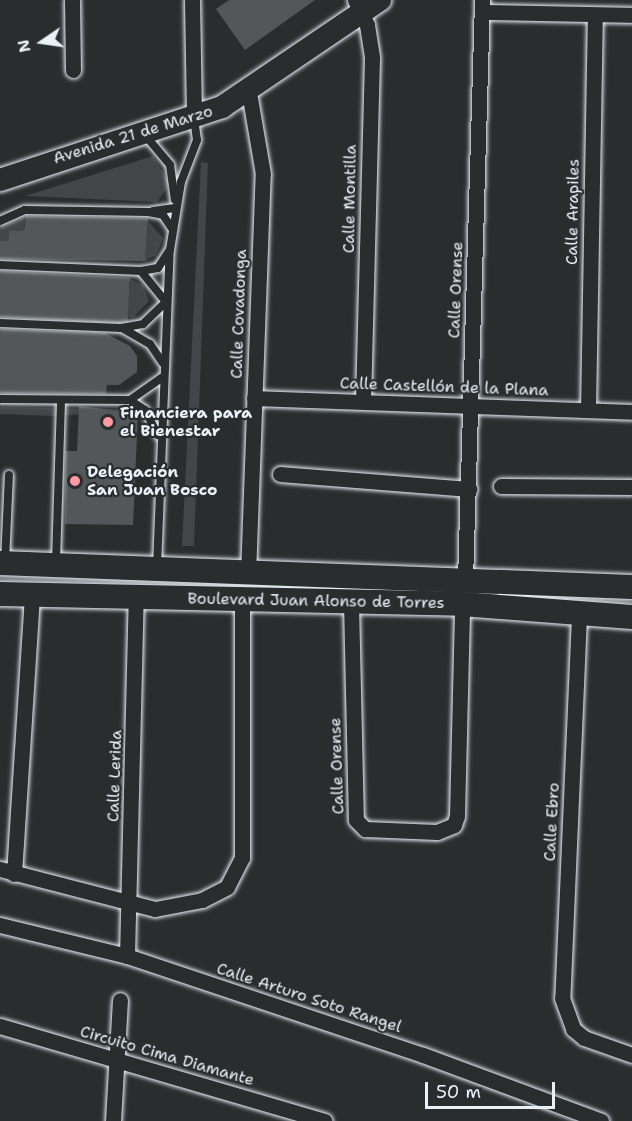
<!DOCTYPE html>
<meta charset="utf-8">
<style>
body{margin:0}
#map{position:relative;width:632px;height:1121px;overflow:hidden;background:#2a2d2e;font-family:"Shantell Sans",sans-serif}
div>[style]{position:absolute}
.green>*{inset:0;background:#424648}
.building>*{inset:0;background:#535759;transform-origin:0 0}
.roads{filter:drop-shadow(0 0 2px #e8f1f8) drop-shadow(0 0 2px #e8f1f8)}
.lane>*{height:8px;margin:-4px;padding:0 4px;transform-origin:4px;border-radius:4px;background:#2a2d2e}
.street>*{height:15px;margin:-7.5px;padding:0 7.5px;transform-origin:7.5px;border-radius:7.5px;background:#2a2d2e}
.secondary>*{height:22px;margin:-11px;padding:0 11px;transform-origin:11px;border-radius:11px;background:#2a2d2e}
.primary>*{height:24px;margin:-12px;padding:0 12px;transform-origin:12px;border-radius:12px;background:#2a2d2e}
.dots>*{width:16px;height:16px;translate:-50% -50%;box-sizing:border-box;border:3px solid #2a2d2e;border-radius:50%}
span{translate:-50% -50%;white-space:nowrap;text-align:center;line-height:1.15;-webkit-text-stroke:4.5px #2a2d2e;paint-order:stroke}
.street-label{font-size:16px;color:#e8f1f8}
.poi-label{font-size:16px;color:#e8f1f8;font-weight:700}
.left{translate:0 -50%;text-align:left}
.north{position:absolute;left:12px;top:12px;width:60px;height:60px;-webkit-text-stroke:4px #2a2d2e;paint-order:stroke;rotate:257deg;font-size:16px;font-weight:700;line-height:24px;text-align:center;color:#e8f1f8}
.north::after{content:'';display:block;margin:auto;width:21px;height:27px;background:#e8f1f8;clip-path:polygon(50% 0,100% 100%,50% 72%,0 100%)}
.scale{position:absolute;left:425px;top:1082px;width:130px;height:27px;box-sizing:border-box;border:3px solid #e8f1f8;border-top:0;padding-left:8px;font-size:18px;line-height:21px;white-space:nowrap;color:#e8f1f8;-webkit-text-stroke:4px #2a2d2e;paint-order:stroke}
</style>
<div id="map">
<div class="green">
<div style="clip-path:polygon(153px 156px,170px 184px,157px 202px,25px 196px)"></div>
<div style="clip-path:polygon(201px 162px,208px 163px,194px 546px,182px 546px)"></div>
<div style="clip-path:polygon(25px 217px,24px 231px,9px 231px,8px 241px,0 241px,0 228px)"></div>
<div style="clip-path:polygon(148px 221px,163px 238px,156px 255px,145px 261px)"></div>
<div style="clip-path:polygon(130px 279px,143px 285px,149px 301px,134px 317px,127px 317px)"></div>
<div style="clip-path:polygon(0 407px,137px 410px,56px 416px,0 414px)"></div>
<div style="clip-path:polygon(0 576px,144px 580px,147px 583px,0 581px)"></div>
</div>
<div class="building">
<div style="clip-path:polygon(229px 0,315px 0,245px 50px,216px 9px)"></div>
<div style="clip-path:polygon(26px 216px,148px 218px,145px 261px,0 259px,0 241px,8px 241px,9px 231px,24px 231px)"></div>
<div style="left:0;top:271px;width:130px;height:46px;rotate:3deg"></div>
<div style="clip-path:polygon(0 329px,105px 333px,130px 346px,137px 356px,137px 372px,119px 385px,107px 385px,106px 394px,0 393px)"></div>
<div style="clip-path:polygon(79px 406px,138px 413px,133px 525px,65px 524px,65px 451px,77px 451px)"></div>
</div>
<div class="roads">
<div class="lane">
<div style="left:145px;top:135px;width:39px;rotate:50deg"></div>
<div style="left:170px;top:165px;width:35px;rotate:82deg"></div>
<div style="left:153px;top:211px;width:22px;rotate:-8deg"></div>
<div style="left:0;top:221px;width:27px;rotate:-24deg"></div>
<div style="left:25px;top:210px;width:123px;rotate:0.9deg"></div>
<div style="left:148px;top:212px;width:15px;rotate:11deg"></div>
<div style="left:163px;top:215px;width:18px;rotate:56deg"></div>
<div style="left:0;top:265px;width:141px;rotate:2.4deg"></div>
<div style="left:141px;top:271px;width:17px;rotate:-10deg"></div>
<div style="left:158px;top:268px;width:20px;rotate:-57deg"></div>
<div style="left:0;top:323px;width:121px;rotate:2.4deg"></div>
<div style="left:121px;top:328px;width:22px;rotate:-10deg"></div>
<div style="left:143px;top:324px;width:32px;rotate:-44deg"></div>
<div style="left:166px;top:302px;width:40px;rotate:-129deg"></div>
<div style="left:122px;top:328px;width:32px;rotate:30deg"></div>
<div style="left:150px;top:344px;width:23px;rotate:56deg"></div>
<div style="left:0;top:399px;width:130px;rotate:0.4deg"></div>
<div style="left:130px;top:400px;width:39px;rotate:-35deg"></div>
<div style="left:130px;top:400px;width:18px;rotate:34deg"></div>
<div style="left:145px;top:410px;width:28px;rotate:63deg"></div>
<div style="left:56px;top:561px;width:161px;rotate:-88.2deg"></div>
<div style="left:5px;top:562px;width:87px;rotate:-87.4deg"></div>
<div style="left:157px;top:567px;width:317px;rotate:-87.7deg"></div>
<div style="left:170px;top:250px;width:69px;rotate:-80.8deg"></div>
<div style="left:181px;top:182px;width:45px;rotate:-69.1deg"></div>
<div style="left:197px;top:140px;width:21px;rotate:-98deg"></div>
</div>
<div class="street">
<div style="left:72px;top:0;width:70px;rotate:89.2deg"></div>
<div style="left:192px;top:0;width:117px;rotate:89deg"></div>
<div style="left:355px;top:0;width:28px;rotate:64deg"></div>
<div style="left:367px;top:25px;width:33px;rotate:81deg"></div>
<div style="left:372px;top:58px;width:343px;rotate:91.5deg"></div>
<div style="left:482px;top:12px;width:150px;rotate:1.1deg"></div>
<div style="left:254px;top:398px;width:378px;rotate:2.1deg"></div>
<div style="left:588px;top:410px;width:394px;rotate:-89deg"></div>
<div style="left:280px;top:474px;width:190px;rotate:4.5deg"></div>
<div style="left:501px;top:486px;width:131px;rotate:0.4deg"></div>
<div style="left:248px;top:575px;width:401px;rotate:-87.9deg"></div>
<div style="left:263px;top:174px;width:83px;rotate:-99.7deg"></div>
<div style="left:465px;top:581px;width:581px;rotate:-88.32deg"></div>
<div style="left:351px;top:603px;width:217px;rotate:88.7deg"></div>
<div style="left:356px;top:820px;width:13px;rotate:45deg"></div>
<div style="left:365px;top:829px;width:72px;rotate:2.4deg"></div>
<div style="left:437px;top:832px;width:18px;rotate:-22deg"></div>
<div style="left:454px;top:825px;width:9px;rotate:-72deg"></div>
<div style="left:457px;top:816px;width:212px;rotate:-88.6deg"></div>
<div style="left:579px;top:616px;width:382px;rotate:92.5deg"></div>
<div style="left:562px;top:998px;width:33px;rotate:70deg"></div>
<div style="left:573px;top:1029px;width:14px;rotate:39deg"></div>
<div style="left:584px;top:1038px;width:51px;rotate:19.5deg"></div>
<div style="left:0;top:869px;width:160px;rotate:14.5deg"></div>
<div style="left:155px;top:909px;width:48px;rotate:-10.8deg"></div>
<div style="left:202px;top:900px;width:28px;rotate:-27deg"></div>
<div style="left:227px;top:887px;width:33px;rotate:-63deg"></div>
<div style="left:242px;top:858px;width:260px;rotate:-90deg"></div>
<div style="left:14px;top:874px;width:280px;rotate:-86.3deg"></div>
<div style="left:0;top:925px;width:131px;rotate:13.7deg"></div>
<div style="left:127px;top:956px;width:312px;rotate:18.5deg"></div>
<div style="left:423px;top:1055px;width:190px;rotate:20.3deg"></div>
<div style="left:127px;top:956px;width:360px;rotate:-88.6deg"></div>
<div style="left:0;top:1026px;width:338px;rotate:16.3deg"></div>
<div style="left:113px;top:1121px;width:121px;rotate:-86.7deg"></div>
</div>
<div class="secondary">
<div style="left:0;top:180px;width:234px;rotate:-18.2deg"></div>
<div style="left:222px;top:107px;width:191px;rotate:-34.1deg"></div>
</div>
<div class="primary">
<div style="left:0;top:563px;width:632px;rotate:2.17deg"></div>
<div style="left:0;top:594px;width:462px;rotate:1.2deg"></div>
<div style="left:462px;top:604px;width:170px;rotate:4.4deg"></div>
</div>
</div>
<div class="dots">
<div style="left:108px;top:422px;background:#ff9aa2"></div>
<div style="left:75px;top:481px;background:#ff9aa2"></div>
</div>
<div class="street-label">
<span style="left:133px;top:135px;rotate:-17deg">Avenida 21 de Marzo</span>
<span style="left:350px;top:199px;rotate:-89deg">Calle Montilla</span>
<span style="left:573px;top:212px;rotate:-89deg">Calle Arapiles</span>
<span style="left:456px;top:290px;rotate:-88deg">Calle Orense</span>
<span style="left:239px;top:314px;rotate:-88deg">Calle Covadonga</span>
<span style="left:444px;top:387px;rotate:2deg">Calle Castellón de la Plana</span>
<span style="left:316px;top:601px;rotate:1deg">Boulevard Juan Alonso de Torres</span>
<span style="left:337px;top:766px;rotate:-92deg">Calle Orense</span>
<span style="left:115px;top:776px;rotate:-88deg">Calle Lerida</span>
<span style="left:552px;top:822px;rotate:-87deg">Calle Ebro</span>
<span style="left:309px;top:998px;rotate:18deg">Calle Arturo Soto Rangel</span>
<span style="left:167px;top:1056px;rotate:16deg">Circuito Cima Diamante</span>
</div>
<div class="poi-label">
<span class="left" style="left:120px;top:422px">Financiera para<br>el Bienestar</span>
<span class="left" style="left:87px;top:481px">Delegación<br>San Juan Bosco</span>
</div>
<div class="north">N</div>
<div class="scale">50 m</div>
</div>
